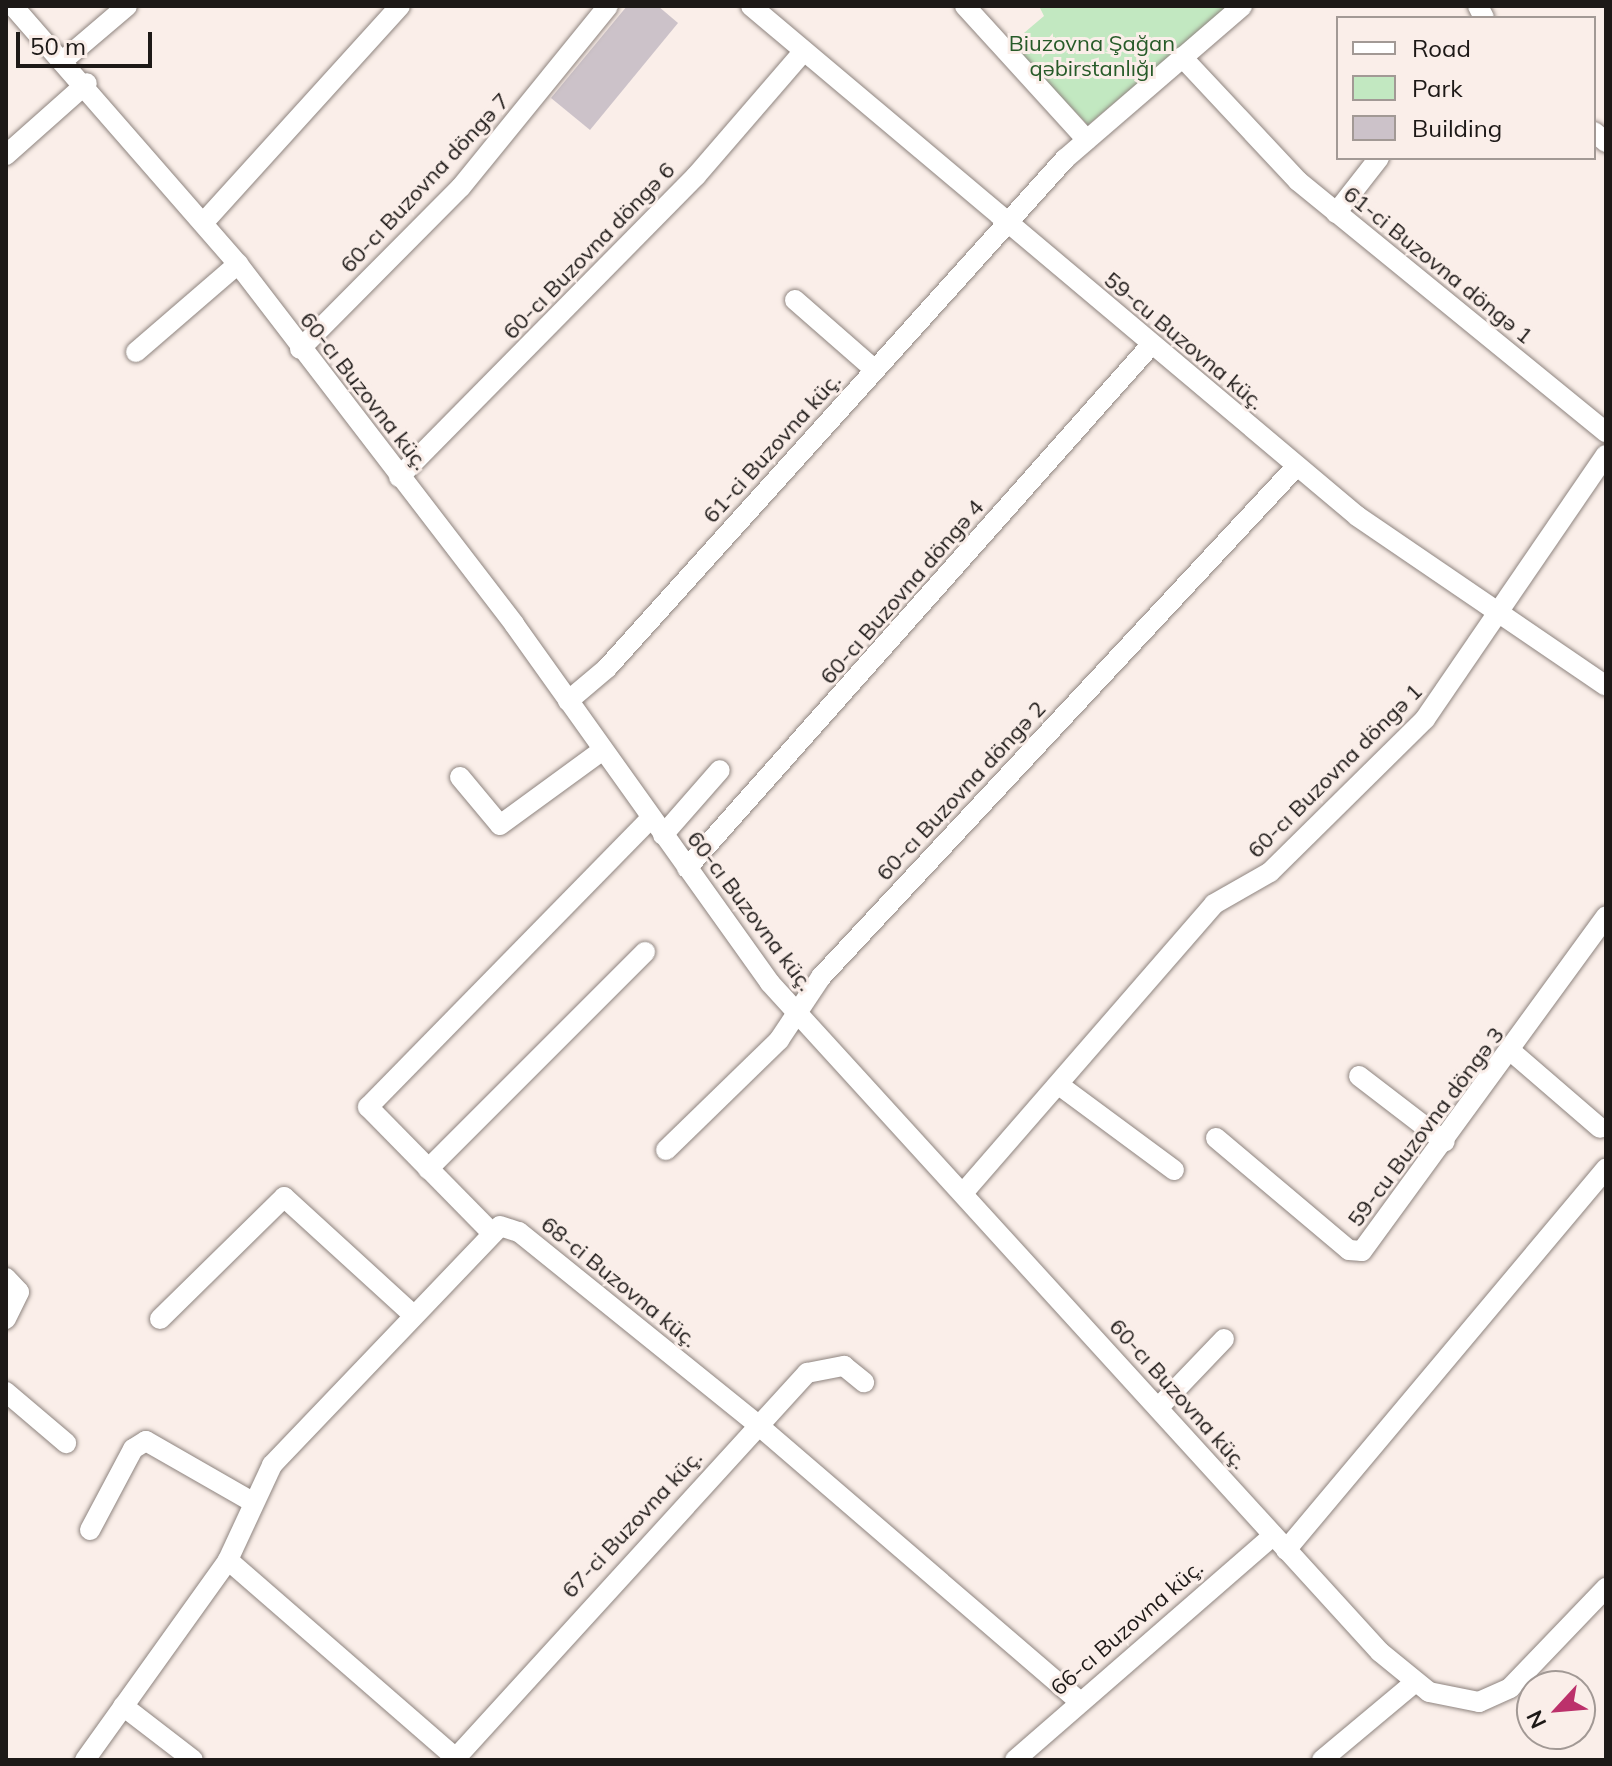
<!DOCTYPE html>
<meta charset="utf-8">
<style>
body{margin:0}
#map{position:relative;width:1612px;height:1766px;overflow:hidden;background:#faeee9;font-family:Mulish,sans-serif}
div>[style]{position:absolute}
.green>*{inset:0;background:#c2e8c1}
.building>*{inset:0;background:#ccc2c9}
.roads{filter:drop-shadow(0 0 2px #8e847f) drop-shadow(0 0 2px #8e847f)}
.minor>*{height:20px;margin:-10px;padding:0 10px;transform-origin:10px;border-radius:10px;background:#fff}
span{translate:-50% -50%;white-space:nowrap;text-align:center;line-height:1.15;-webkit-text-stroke:6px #faeee9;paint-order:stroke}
.park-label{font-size:22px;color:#275b29}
.street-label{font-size:22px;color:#1d1917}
.frame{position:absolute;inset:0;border:8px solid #1d1917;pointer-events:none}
.legend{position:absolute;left:1336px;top:16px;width:260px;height:144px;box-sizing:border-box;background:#faeee9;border:2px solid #a29995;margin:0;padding:10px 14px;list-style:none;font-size:24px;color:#1d1917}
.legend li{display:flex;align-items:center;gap:16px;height:40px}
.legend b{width:40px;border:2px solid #a29995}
.north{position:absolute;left:1516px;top:1670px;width:80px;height:80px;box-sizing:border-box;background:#faeee9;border:2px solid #a29995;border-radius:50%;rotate:244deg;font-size:22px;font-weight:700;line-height:32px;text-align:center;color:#1d1917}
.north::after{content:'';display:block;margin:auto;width:28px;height:36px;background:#bc316b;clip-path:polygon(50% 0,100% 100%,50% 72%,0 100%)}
.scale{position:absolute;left:16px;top:32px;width:136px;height:36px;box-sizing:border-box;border:4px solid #1d1917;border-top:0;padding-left:10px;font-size:24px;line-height:28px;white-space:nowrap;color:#1d1917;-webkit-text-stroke:6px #faeee9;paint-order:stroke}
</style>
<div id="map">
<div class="green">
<div style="clip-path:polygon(1039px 6px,1229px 6px,1088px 125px,1011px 44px,1044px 16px)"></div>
</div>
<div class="building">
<div style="clip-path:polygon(627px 6px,658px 6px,678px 23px,590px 130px,551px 98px)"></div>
</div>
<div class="roads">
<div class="minor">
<div style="left:13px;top:6px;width:342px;rotate:48.9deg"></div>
<div style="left:238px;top:264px;width:454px;rotate:52.5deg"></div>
<div style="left:514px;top:624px;width:441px;rotate:54.5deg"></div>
<div style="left:770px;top:983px;width:905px;rotate:47.64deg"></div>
<div style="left:1380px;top:1652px;width:63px;rotate:39.2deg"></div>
<div style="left:1429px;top:1692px;width:51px;rotate:11.3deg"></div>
<div style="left:1479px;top:1702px;width:34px;rotate:-24deg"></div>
<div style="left:1510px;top:1688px;width:139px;rotate:-46.2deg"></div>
<div style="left:751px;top:6px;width:792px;rotate:40.08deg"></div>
<div style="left:1357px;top:516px;width:301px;rotate:34.3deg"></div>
<div style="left:965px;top:6px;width:181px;rotate:47.7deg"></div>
<div style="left:1478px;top:6px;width:13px;rotate:63deg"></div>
<div style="left:1182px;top:57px;width:170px;rotate:46.9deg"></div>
<div style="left:1298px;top:181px;width:397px;rotate:39.2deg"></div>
<div style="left:66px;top:58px;width:80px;rotate:-40.4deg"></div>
<div style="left:1594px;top:132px;width:16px;rotate:40deg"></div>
<div style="left:6px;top:155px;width:108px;rotate:-41.6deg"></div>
<div style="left:1336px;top:213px;width:70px;rotate:-52deg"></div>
<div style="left:205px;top:221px;width:290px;rotate:-47.8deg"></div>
<div style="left:795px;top:300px;width:106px;rotate:41.2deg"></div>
<div style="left:300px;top:349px;width:228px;rotate:-45.2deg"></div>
<div style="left:461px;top:187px;width:233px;rotate:-50.9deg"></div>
<div style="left:136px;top:352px;width:135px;rotate:-40.8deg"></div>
<div style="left:399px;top:477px;width:423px;rotate:-45.4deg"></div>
<div style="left:696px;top:176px;width:165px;rotate:-49.2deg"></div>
<div style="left:568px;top:701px;width:51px;rotate:-40.2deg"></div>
<div style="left:607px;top:668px;width:685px;rotate:-48.02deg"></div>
<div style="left:1065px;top:159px;width:234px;rotate:-40.8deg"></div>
<div style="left:460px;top:777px;width:62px;rotate:50.2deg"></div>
<div style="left:500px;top:825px;width:127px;rotate:-36.1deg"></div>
<div style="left:663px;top:835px;width:86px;rotate:-48.8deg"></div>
<div style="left:687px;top:868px;width:699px;rotate:-48.42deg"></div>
<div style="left:1512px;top:1052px;width:116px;rotate:40.8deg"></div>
<div style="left:1359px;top:1076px;width:108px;rotate:37.5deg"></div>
<div style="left:1059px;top:1085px;width:143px;rotate:36.5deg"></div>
<div style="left:1216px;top:1138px;width:174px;rotate:40.1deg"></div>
<div style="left:1349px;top:1250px;width:13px;rotate:4deg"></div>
<div style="left:1362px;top:1251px;width:414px;rotate:-53.9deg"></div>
<div style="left:666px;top:1150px;width:158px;rotate:-44.2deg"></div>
<div style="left:779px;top:1040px;width:76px;rotate:-56.3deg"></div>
<div style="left:821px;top:977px;width:697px;rotate:-47.04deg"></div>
<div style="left:428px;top:1169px;width:307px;rotate:-45deg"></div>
<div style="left:964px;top:1192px;width:381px;rotate:-49deg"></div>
<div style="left:1214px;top:904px;width:64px;rotate:-29.7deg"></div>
<div style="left:1270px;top:872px;width:218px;rotate:-44.6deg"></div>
<div style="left:1425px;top:719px;width:320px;rotate:-55.6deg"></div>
<div style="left:490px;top:1231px;width:174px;rotate:-134.5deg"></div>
<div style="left:368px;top:1107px;width:404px;rotate:-45.6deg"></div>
<div style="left:6px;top:1278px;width:19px;rotate:47deg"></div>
<div style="left:19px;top:1292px;width:30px;rotate:116deg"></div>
<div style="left:160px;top:1319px;width:174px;rotate:-44.5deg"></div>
<div style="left:284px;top:1197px;width:173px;rotate:42.4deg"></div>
<div style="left:6px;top:1392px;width:79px;rotate:40.4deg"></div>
<div style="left:1159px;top:1407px;width:94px;rotate:-46.3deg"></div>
<div style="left:90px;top:1530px;width:92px;rotate:-62deg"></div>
<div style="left:133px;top:1449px;width:15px;rotate:-32deg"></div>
<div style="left:146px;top:1441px;width:119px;rotate:29.8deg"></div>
<div style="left:1286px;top:1550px;width:498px;rotate:-50deg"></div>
<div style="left:228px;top:1560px;width:302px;rotate:41deg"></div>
<div style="left:123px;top:1706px;width:88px;rotate:37.6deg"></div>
<div style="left:85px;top:1760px;width:246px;rotate:-54.4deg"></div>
<div style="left:228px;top:1560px;width:105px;rotate:-65.1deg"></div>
<div style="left:272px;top:1465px;width:330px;rotate:-46.3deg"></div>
<div style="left:500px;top:1226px;width:20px;rotate:18deg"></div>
<div style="left:519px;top:1232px;width:307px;rotate:38.9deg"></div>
<div style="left:758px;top:1425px;width:422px;rotate:40.7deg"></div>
<div style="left:454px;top:1760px;width:524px;rotate:-47.63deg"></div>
<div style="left:807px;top:1373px;width:38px;rotate:-11deg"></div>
<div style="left:844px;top:1366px;width:26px;rotate:39deg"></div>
<div style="left:1015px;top:1760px;width:342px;rotate:-41deg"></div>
<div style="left:1322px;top:1760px;width:120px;rotate:-39.9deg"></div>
</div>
</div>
<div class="park-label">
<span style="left:1092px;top:56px">Biuzovna Şağan<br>qəbirstanlığı</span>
</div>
<div class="street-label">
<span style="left:425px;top:183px;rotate:-47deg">60-cı Buzovna döngə 7</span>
<span style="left:589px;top:251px;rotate:-46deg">60-cı Buzovna döngə 6</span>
<span style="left:1438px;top:265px;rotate:39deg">61-ci Buzovna döngə 1</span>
<span style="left:1184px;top:341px;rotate:40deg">59-cu Buzovna küç.</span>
<span style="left:364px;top:391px;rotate:52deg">60-cı Buzovna küç.</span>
<span style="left:772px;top:448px;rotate:-48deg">61-ci Buzovna küç.</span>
<span style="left:902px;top:592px;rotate:-49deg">60-cı Buzovna döngə 4</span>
<span style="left:1335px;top:771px;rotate:-45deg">60-cı Buzovna döngə 1</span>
<span style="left:961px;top:791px;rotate:-47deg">60-cı Buzovna döngə 2</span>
<span style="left:750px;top:911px;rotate:53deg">60-cı Buzovna küç.</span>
<span style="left:1426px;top:1127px;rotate:-53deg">59-cu Buzovna döngə 3</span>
<span style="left:619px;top:1282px;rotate:39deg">68-ci Buzovna küç.</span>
<span style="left:1178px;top:1394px;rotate:48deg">60-cı Buzovna küç.</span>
<span style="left:632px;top:1524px;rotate:-47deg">67-ci Buzovna küç.</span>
<span style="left:1127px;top:1628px;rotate:-41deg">66-cı Buzovna küç.</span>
</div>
<div class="frame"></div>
<ul class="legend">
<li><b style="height:10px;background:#fff"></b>Road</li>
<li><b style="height:22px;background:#c2e8c1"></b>Park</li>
<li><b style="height:22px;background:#ccc2c9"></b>Building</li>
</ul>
<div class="north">N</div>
<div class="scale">50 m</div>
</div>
